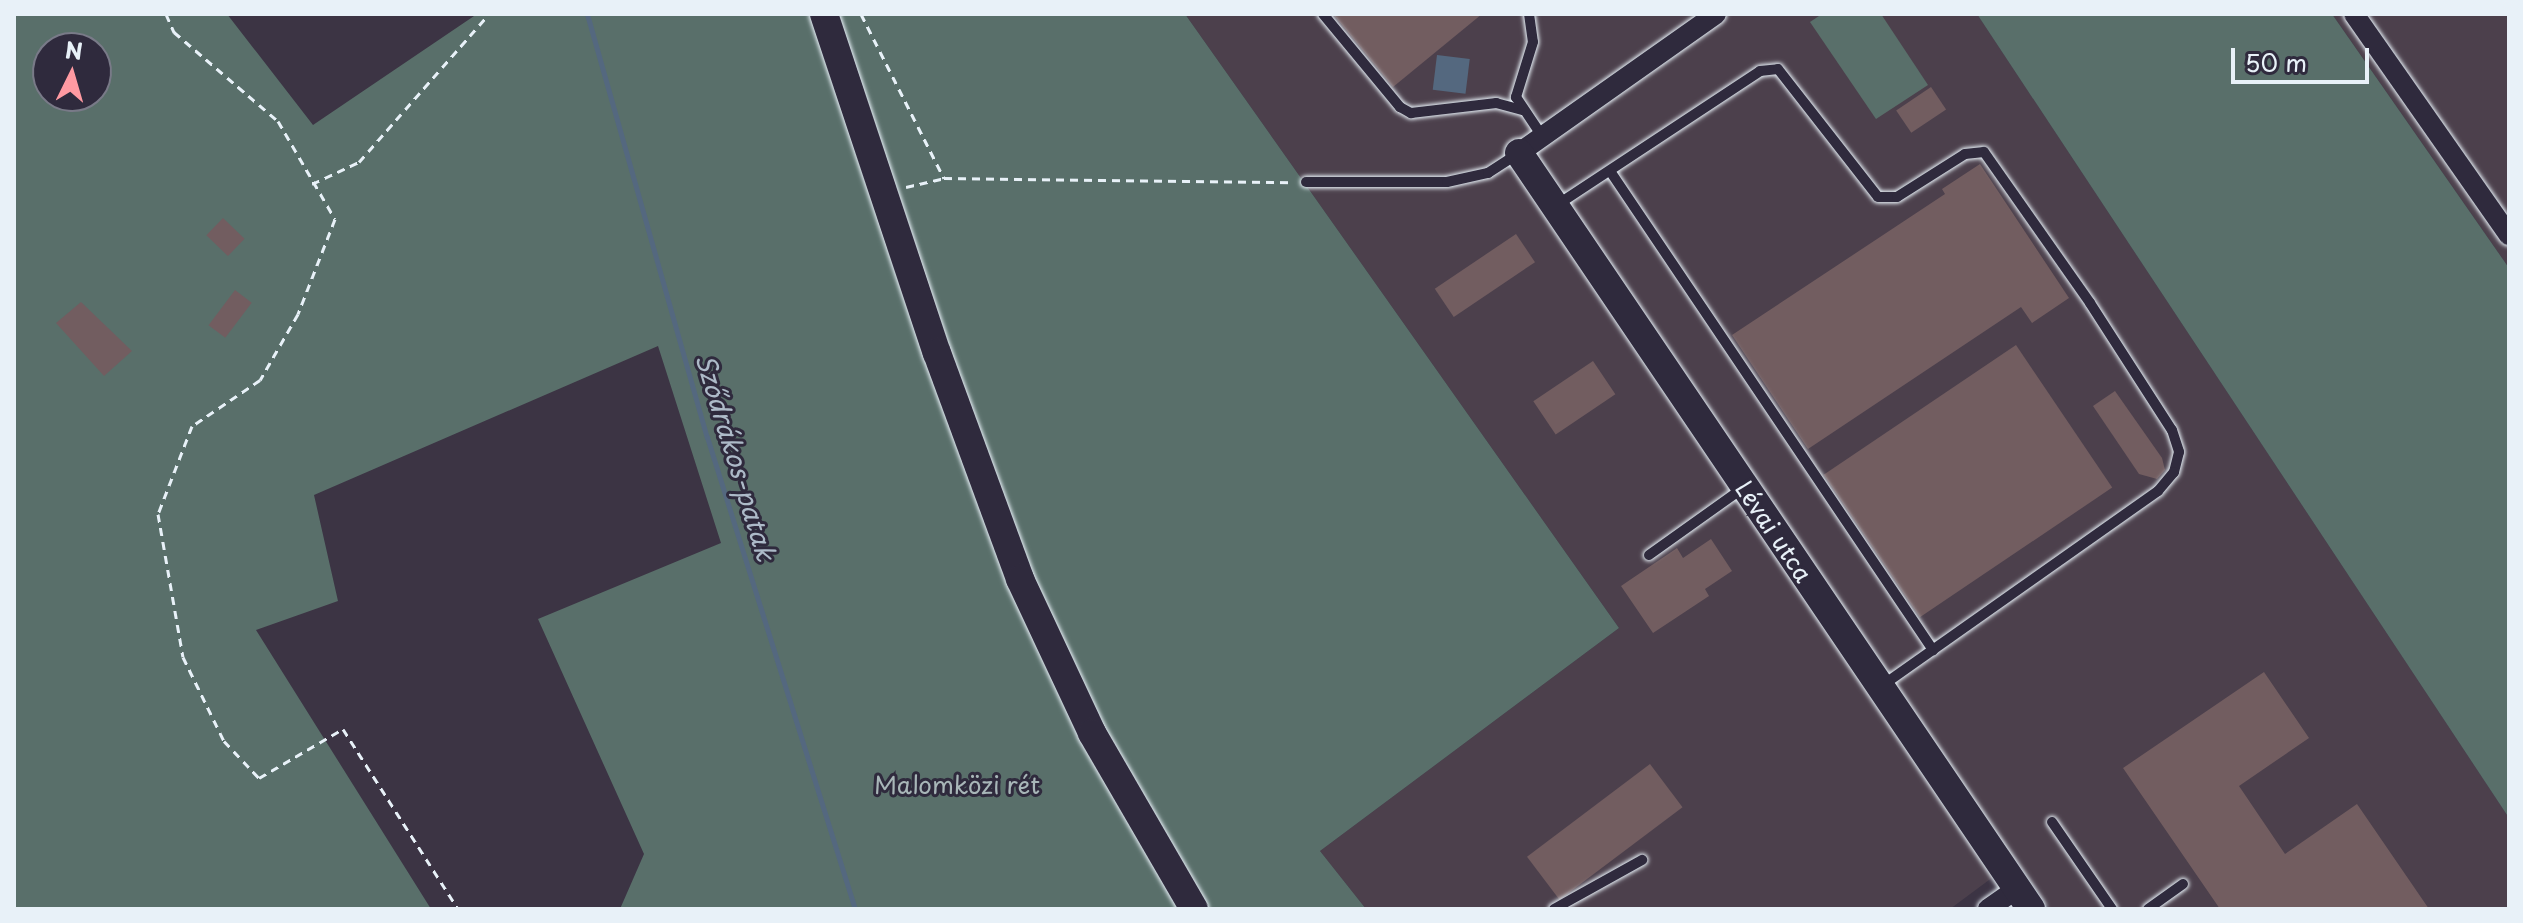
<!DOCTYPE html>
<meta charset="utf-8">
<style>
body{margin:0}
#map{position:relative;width:2523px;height:923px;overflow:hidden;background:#3c3444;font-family:"Playpen Sans",sans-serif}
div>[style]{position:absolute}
.built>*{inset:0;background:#4c404c}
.green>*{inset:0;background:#596f6a}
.water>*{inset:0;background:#54687f;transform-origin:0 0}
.stream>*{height:5px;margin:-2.5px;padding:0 2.5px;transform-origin:2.5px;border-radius:2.5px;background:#54687f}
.building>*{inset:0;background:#725d60;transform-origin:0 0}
.path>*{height:3px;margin-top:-1.5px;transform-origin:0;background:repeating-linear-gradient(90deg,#e8f1f8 0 8px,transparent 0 14px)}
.roads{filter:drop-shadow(0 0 2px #e8f1f8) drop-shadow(0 0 2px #e8f1f8)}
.lane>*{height:10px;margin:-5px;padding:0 5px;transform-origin:5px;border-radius:5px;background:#2f2a3d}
.street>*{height:20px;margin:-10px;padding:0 10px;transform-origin:10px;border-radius:10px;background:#2f2a3d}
.secondary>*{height:28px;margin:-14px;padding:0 14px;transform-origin:14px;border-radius:14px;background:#2f2a3d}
span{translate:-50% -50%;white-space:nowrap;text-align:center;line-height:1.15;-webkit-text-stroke:6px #2f2a3d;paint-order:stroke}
.street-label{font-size:24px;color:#e8f1f8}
.park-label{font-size:24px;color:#a8b6b8}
.water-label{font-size:26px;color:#adbac8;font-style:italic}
.frame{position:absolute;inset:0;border:16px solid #e8f1f8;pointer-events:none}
.north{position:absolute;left:32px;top:32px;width:80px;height:80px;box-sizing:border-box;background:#2f2a3d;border:2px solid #797a88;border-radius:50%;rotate:5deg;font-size:22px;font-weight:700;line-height:32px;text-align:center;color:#e8f1f8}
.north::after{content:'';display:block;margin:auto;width:28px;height:36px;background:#ff9aa2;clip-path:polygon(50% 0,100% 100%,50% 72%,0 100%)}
.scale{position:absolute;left:2231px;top:48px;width:138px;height:36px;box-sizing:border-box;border:4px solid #e8f1f8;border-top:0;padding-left:10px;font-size:24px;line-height:28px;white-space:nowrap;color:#e8f1f8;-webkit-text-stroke:6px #2f2a3d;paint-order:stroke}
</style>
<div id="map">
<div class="built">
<div style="clip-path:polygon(1185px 14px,1977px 14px,2509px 818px,2509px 909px,2050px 909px,2016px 860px,1950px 909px,1366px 909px,1320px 851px,1619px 628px)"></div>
<div style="clip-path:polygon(2332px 14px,2509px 14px,2509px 268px)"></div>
</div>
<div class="green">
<div style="clip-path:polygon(evenodd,14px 14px,227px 14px,313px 125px,477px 14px,1185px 14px,1619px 628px,1320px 851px,1366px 909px,620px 909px,644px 854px,538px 619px,721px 543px,658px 346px,314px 495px,338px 601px,256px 630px,431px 909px,14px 909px,14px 14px,48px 48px,96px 48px,96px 96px,48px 96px,48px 48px)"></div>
<div style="clip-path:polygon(1822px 14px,1881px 14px,1928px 85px,1876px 119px,1810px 22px)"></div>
<div style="clip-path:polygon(1977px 14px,2332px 14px,2509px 268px,2509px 818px)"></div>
</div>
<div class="water">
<div style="left:1437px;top:55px;width:33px;height:35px;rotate:7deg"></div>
</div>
<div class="stream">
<div style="left:587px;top:14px;width:440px;rotate:74.2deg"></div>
<div style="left:707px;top:437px;width:495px;rotate:72.6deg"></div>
</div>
<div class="building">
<div style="clip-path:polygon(1333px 14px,1482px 14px,1393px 87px)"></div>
<div style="left:1931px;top:87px;width:27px;height:42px;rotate:56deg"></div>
<div style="clip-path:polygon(1980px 164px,2069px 298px,2032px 323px,2021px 307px,1808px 449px,1732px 335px,1945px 194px,1942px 189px)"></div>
<div style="left:223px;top:218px;width:30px;height:24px;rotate:44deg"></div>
<div style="left:1516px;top:234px;width:34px;height:98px;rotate:56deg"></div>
<div style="left:235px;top:290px;width:21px;height:44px;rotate:37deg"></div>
<div style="clip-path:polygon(81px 302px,132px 351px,104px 376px,56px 323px)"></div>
<div style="left:2016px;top:345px;width:172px;height:232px;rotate:56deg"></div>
<div style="left:1593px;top:361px;width:40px;height:72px;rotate:56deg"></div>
<div style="clip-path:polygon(2115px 391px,2162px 458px,2165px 470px,2157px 479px,2139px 474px,2093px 406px)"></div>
<div style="clip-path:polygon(1711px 539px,1732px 571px,1705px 589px,1709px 596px,1653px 633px,1621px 586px,1677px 548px,1683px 558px)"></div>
<div style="clip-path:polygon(2264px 672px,2309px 738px,2239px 786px,2285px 854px,2357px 804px,2429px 909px,2220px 909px,2123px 768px)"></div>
<div style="left:1650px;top:764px;width:54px;height:154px;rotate:53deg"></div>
</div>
<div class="path">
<div style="left:166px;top:14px;width:20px;rotate:66deg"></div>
<div style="left:174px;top:32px;width:137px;rotate:40.6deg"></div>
<div style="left:278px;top:121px;width:113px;rotate:59.8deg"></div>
<div style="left:335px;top:219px;width:102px;rotate:111.3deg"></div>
<div style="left:298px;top:314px;width:76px;rotate:119.9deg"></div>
<div style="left:260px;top:380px;width:82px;rotate:145.9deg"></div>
<div style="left:192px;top:426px;width:94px;rotate:111.1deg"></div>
<div style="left:158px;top:514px;width:145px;rotate:80.1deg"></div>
<div style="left:183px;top:657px;width:93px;rotate:64deg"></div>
<div style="left:224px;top:741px;width:51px;rotate:46.6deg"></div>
<div style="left:259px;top:778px;width:97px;rotate:-30.3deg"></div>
<div style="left:343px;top:729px;width:214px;rotate:57.4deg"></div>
<div style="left:861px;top:14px;width:184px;rotate:63.2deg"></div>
<div style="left:312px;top:184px;width:52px;rotate:-25.1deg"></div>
<div style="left:359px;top:162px;width:197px;rotate:-48.7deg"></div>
<div style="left:906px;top:187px;width:39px;rotate:-13deg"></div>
<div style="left:944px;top:178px;width:350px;rotate:0.7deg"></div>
</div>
<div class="roads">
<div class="lane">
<div style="left:1323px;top:14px;width:121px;rotate:50.4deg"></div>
<div style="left:1400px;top:107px;width:13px;rotate:29deg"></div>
<div style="left:1411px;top:113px;width:86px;rotate:-6.7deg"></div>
<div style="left:1496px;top:103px;width:27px;rotate:15deg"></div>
<div style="left:1529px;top:14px;width:28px;rotate:82deg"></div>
<div style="left:1533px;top:42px;width:58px;rotate:107.2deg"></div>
<div style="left:1516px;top:97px;width:47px;rotate:56.3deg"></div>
<div style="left:1610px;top:171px;width:578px;rotate:56.01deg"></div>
<div style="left:1306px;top:182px;width:141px"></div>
<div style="left:1447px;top:182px;width:42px;rotate:-12.4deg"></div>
<div style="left:1488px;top:173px;width:35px;rotate:-33deg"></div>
<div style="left:1557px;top:205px;width:243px;rotate:-33.4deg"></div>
<div style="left:1760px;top:71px;width:18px;rotate:-6deg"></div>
<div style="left:1778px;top:69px;width:162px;rotate:52deg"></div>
<div style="left:1878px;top:197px;width:19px"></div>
<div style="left:1897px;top:197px;width:80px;rotate:-32.3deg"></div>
<div style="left:1965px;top:154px;width:19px;rotate:-6deg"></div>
<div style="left:1984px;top:152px;width:184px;rotate:54.9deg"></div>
<div style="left:2090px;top:303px;width:151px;rotate:57.2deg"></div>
<div style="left:2172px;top:430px;width:23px;rotate:72deg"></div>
<div style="left:2179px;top:452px;width:21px;rotate:104deg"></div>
<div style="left:2174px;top:472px;width:25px;rotate:130deg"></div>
<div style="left:2158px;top:491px;width:337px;rotate:144.8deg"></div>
<div style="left:1649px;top:555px;width:115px;rotate:-35.5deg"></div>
<div style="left:2052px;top:822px;width:106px;rotate:55.4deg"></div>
<div style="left:1554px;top:909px;width:101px;rotate:-29.1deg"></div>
<div style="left:2148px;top:909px;width:43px;rotate:-35.5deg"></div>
</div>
<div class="street">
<div style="left:2354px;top:14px;width:270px;rotate:55deg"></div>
<div style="left:1519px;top:153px;width:241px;rotate:-35.2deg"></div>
<div style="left:1988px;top:909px;width:35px;rotate:-35deg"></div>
</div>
<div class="secondary">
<div style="left:824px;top:14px;width:357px;rotate:71.6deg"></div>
<div style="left:937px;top:353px;width:241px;rotate:69.8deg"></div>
<div style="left:1020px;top:579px;width:170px;rotate:64.9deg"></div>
<div style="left:1092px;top:733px;width:203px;rotate:59.9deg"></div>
<div style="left:1519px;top:153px;width:913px;rotate:55.89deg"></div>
</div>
</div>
<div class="street-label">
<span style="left:1774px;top:531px;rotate:56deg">Lévai utca</span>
</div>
<div class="park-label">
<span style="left:957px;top:785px">Malomközi rét</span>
</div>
<div class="water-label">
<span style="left:736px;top:457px;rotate:73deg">Sződrákos-patak</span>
</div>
<div class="frame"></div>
<div class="north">N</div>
<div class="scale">50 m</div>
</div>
